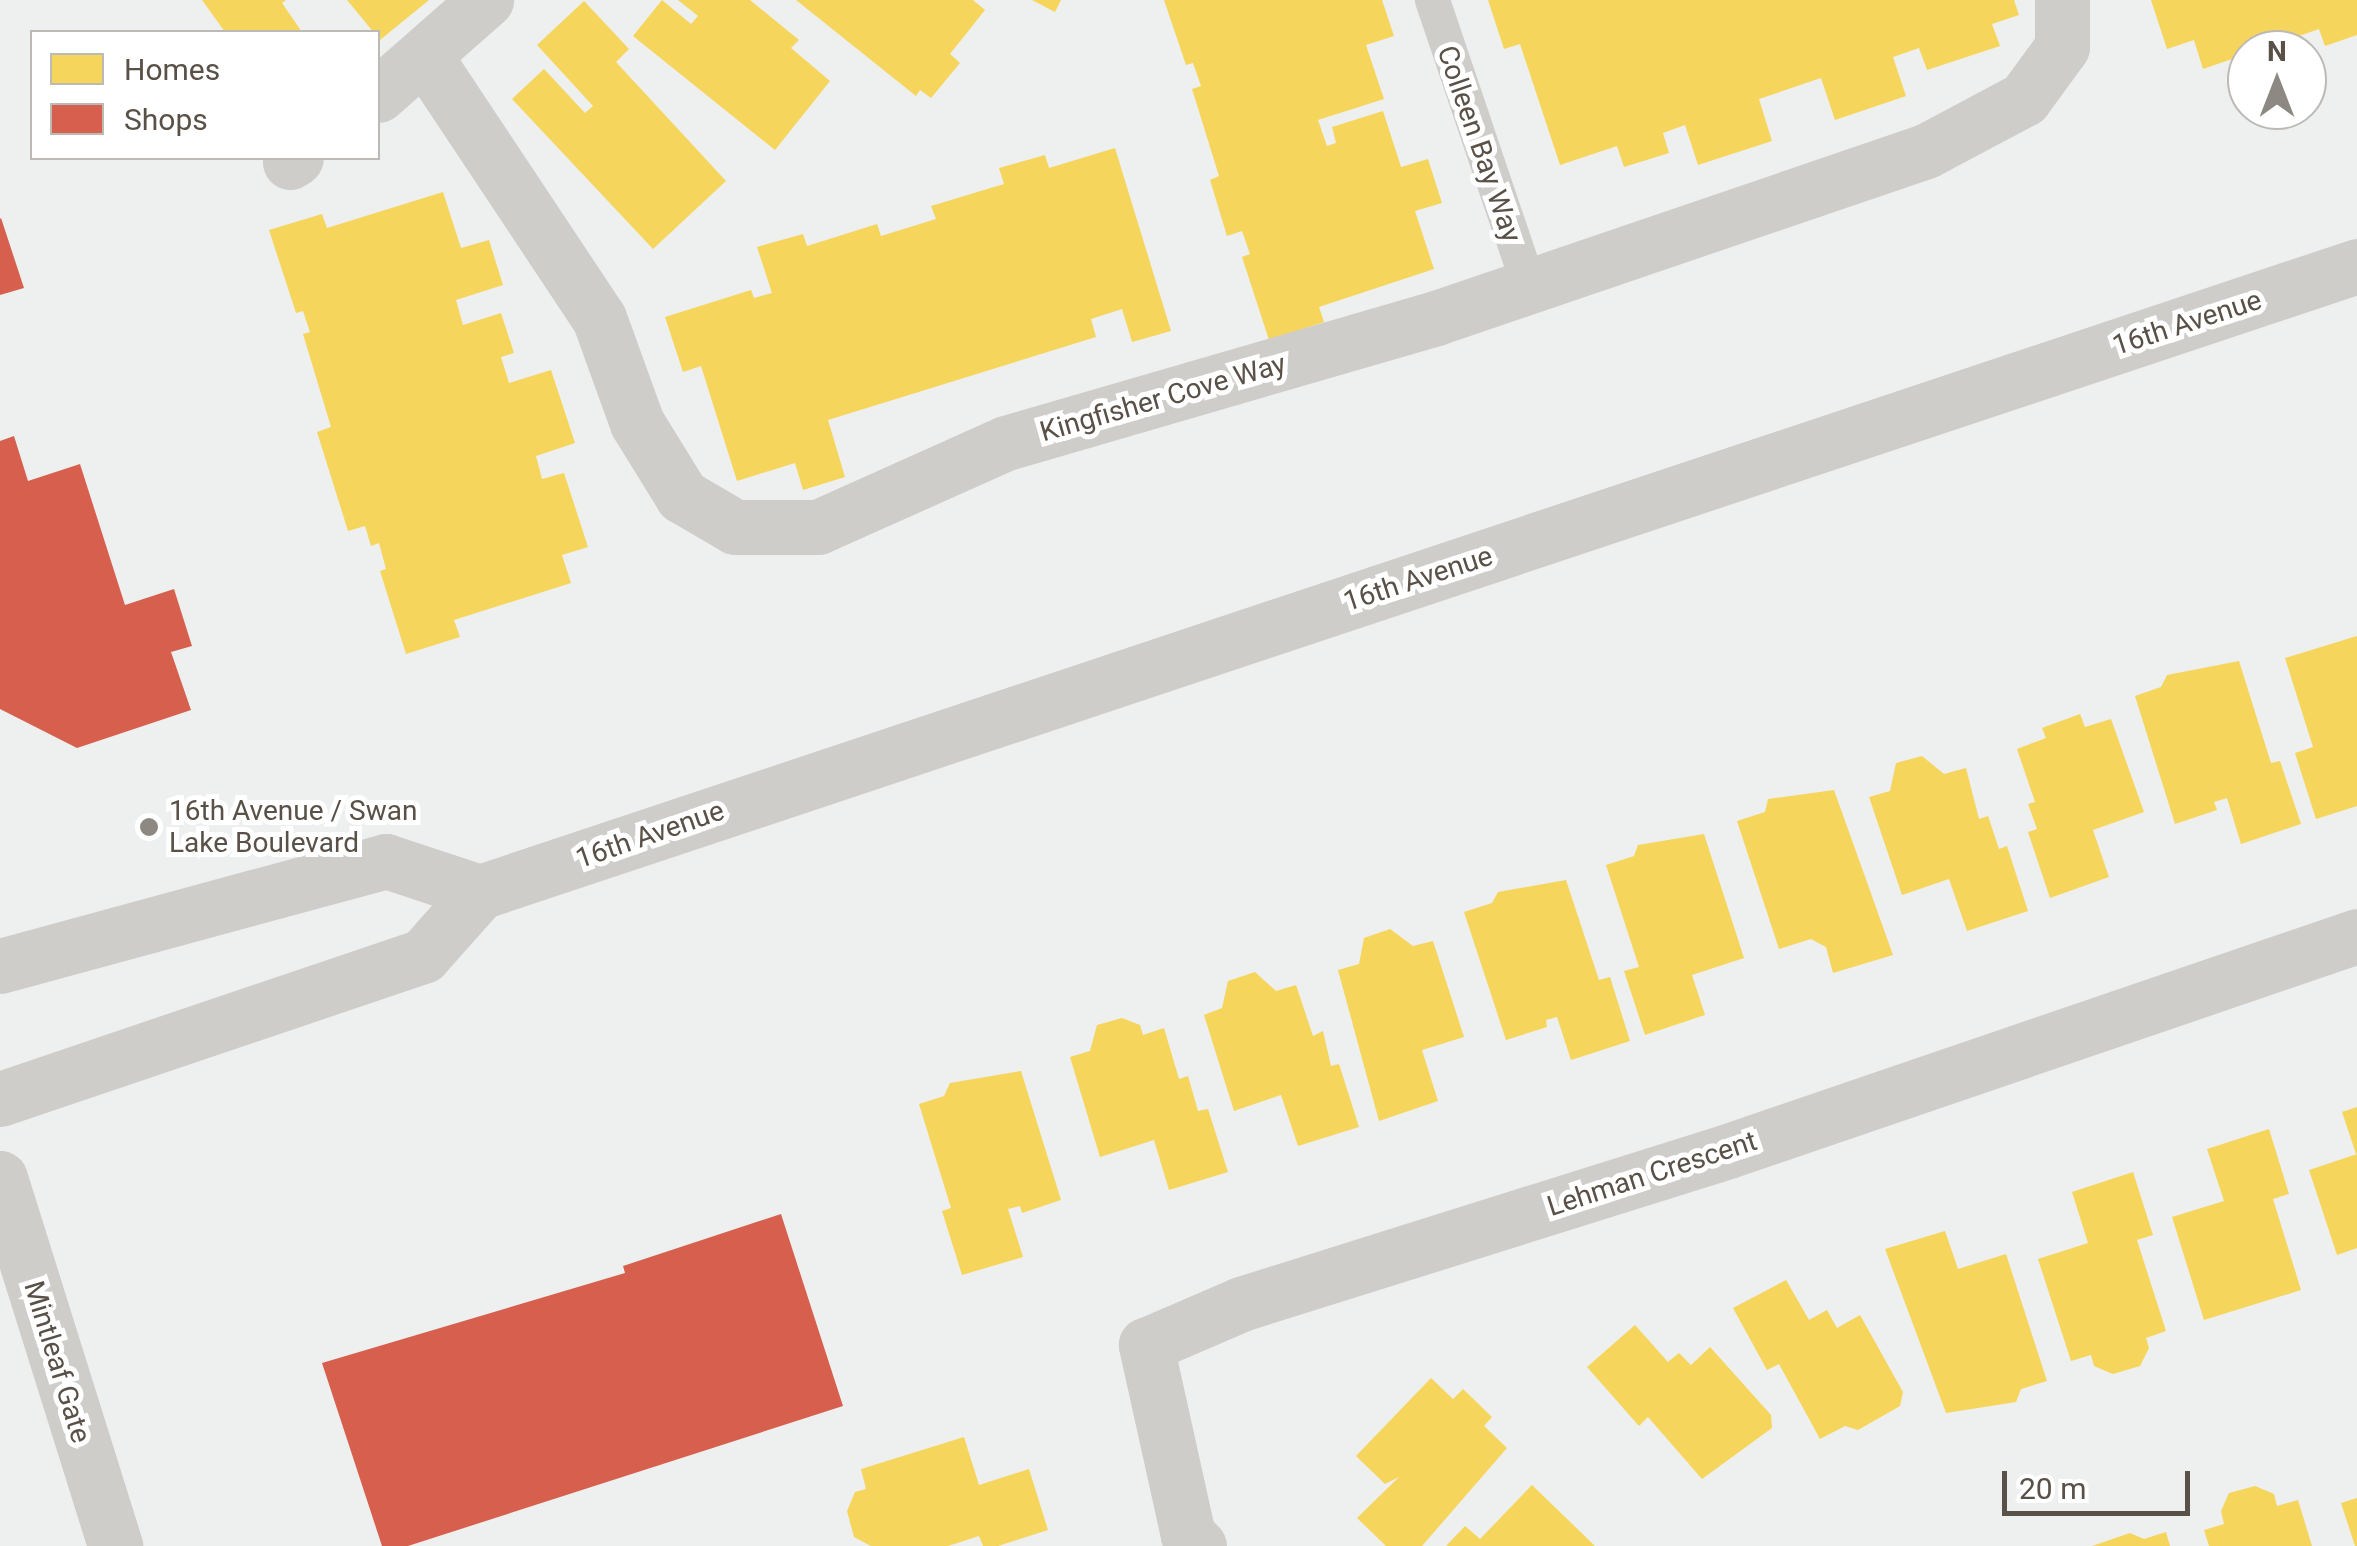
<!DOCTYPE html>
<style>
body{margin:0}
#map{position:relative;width:2357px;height:1546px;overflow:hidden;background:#eeefef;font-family:Roboto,sans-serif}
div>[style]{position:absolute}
.homes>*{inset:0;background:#f6d55c}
.shops>*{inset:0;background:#d6604d}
.lane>*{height:35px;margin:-17.5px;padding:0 17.5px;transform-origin:17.5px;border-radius:17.5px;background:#cfcdca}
.street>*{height:55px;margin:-27.5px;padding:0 27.5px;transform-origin:27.5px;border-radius:27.5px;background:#cfcdca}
.secondary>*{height:55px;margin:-27.5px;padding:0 27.5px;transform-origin:27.5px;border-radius:27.5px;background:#cfcdca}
.dots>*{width:28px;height:28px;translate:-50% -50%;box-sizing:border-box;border:5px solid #fff;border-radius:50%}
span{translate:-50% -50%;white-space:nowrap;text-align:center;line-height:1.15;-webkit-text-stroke:10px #fff;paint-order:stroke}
.street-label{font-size:28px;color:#595047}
.poi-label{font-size:28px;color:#595047}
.left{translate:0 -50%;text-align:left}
.legend{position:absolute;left:30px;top:30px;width:350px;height:130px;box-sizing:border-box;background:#fff;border:2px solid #bdb9b5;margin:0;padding:12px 18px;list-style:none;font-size:30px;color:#595047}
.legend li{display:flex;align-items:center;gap:20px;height:50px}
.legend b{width:50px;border:2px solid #bdb9b5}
.north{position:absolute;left:2227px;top:30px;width:100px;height:100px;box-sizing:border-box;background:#fff;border:2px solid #bdb9b5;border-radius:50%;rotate:0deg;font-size:28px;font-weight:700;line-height:40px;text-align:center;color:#595047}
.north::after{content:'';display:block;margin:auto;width:35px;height:45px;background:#8d8882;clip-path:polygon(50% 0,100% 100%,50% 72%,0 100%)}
.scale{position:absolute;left:2002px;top:1471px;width:188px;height:45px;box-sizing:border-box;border:5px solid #595047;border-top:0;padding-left:12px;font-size:30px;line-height:35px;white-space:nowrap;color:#595047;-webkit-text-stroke:8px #fff;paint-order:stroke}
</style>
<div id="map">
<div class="homes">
<div style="clip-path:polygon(202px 0,286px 0,282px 3px,302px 32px,225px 32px)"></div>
<div style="clip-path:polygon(347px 0,429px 0,380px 40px)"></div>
<div style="clip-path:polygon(662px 0,691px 24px,698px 16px,678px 0,750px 0,799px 40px,791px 48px,830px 81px,775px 150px,633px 36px)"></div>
<div style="clip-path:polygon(796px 0,973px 0,985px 10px,950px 54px,960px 63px,931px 98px,920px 90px,916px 96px)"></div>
<div style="clip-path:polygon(1032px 0,1061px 0,1055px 12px)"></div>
<div style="clip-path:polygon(1164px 0,1382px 0,1394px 36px,1366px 45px,1384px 99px,1318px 120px,1327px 146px,1336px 143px,1332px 127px,1383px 111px,1401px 167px,1428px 159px,1442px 203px,1415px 211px,1434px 269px,1319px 307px,1324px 322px,1269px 340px,1242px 257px,1250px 254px,1242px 231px,1227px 236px,1210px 180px,1219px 176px,1192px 89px,1201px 86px,1193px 63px,1186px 65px)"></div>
<div style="clip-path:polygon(1488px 0,2014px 0,2019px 15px,1992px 24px,2000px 46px,1927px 70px,1919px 48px,1893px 57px,1906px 96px,1835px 120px,1821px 78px,1759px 99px,1772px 141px,1698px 165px,1685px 125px,1663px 133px,1669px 153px,1624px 167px,1617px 146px,1560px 165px,1520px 44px,1504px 49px)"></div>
<div style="clip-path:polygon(2151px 0,2357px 0,2357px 35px,2325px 46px,2319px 29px,2203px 69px,2194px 40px,2167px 49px)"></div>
<div style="clip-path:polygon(584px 1px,629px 49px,616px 62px,726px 181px,653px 249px,512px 99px,544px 69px,585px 113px,593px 106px,537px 45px)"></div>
<div style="clip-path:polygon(1115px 148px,1171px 331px,1132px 342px,1122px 309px,1091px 319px,1096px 337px,828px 420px,845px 477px,803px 490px,795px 463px,737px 481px,701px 366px,683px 372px,665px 317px,751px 290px,754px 298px,772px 293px,757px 247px,803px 234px,807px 246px,877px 224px,881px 236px,936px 219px,931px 206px,1004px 184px,999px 168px,1045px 155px,1049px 168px)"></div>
<div style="clip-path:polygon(443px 192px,461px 248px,489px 240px,503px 285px,456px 300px,463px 325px,501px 313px,514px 353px,501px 357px,509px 383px,551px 370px,575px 443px,536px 456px,542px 479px,564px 473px,588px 547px,562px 555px,571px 583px,454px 620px,460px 637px,406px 654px,380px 571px,386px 569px,379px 543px,371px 546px,365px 526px,348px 531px,317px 432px,331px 427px,303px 334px,310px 332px,303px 311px,296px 313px,269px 230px,322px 214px,327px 228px)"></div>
<div style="clip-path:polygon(2357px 636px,2357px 806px,2316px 819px,2295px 753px,2313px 747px,2285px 658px)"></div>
<div style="clip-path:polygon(2239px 661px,2271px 763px,2280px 761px,2301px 824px,2241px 844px,2227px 798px,2214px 802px,2217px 810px,2175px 824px,2135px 696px,2161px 687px,2167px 675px)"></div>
<div style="clip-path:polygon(2080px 714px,2085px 727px,2111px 719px,2144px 812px,2093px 830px,2109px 877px,2050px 898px,2028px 832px,2037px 829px,2028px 804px,2035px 802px,2017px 749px,2046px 738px,2042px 728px)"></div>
<div style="clip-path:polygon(1922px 756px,1944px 774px,1966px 768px,1979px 819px,1988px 816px,1999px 849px,2007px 846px,2028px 911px,1967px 931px,1949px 879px,1902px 895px,1869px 797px,1890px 791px,1896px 763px)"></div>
<div style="clip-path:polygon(1834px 790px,1893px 955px,1833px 973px,1826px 947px,1811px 939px,1779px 949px,1737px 821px,1765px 812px,1768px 799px)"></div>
<div style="clip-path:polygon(1704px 834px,1744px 958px,1692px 975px,1705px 1015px,1645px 1035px,1624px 971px,1639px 967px,1606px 865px,1634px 856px,1638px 845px)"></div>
<div style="clip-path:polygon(1566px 880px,1599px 980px,1610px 977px,1630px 1041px,1571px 1060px,1557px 1017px,1546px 1020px,1547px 1027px,1506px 1040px,1464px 912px,1492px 903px,1498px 892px)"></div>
<div style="clip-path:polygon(1390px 929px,1413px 946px,1433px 941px,1464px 1037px,1422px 1050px,1438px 1101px,1379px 1121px,1338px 970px,1359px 964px,1364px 938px)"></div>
<div style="clip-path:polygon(1255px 972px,1276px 991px,1296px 985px,1313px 1036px,1323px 1031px,1331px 1066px,1339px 1064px,1359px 1127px,1298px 1146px,1281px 1095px,1234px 1111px,1204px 1015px,1222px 1008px,1228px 981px)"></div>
<div style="clip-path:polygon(1122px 1018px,1140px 1025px,1143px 1035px,1164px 1028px,1179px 1079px,1188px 1076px,1198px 1111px,1208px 1109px,1228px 1172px,1169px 1190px,1154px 1140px,1100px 1157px,1070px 1057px,1090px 1051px,1097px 1025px)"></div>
<div style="clip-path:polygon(1021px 1071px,1061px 1200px,1022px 1213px,1020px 1206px,1008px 1209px,1023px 1257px,962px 1275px,942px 1211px,951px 1208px,919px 1104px,944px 1096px,950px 1083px)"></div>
<div style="clip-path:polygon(2357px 1107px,2357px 1154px,2356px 1154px,2342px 1112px)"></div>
<div style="clip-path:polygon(2269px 1129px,2289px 1194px,2273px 1199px,2301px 1290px,2204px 1320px,2172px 1217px,2224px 1201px,2207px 1149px)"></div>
<div style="clip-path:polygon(2357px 1154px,2357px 1248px,2337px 1255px,2309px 1170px)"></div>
<div style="clip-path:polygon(2133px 1172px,2153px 1235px,2137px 1240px,2166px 1331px,2146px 1338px,2149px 1348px,2140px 1366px,2113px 1374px,2094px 1366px,2091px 1355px,2071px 1361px,2038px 1259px,2088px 1243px,2072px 1192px)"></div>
<div style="clip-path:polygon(1945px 1231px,1958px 1269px,2006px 1254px,2047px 1381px,2021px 1389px,2016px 1402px,1946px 1413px,1885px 1249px)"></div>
<div style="clip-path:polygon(1786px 1280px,1809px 1320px,1827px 1310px,1837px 1328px,1860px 1315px,1903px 1392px,1900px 1406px,1858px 1430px,1845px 1426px,1820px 1439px,1779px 1364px,1767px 1370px,1733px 1308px)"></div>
<div style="clip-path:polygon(1635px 1325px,1668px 1362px,1679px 1353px,1691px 1365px,1710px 1347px,1771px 1415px,1772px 1428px,1702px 1479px,1648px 1417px,1639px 1426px,1587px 1367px)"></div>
<div style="clip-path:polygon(1431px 1378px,1453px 1399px,1463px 1389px,1492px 1417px,1484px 1426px,1507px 1448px,1422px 1546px,1386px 1546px,1357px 1518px,1399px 1477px,1385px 1484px,1356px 1456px)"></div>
<div style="clip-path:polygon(964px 1437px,979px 1485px,1029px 1469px,1048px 1530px,998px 1546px,983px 1546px,979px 1536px,948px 1546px,871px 1546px,854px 1537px,847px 1511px,855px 1492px,866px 1489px,861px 1469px)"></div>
<div style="clip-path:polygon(1532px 1485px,1595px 1546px,1446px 1546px,1465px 1526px,1480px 1539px)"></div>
<div style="clip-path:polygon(2255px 1486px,2274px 1494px,2277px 1506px,2298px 1500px,2312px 1546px,2209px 1546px,2204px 1530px,2224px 1524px,2221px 1511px,2229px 1493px)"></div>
<div style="clip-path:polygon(2357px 1498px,2357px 1546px,2355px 1546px,2341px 1503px)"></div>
<div style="clip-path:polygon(2166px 1532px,2170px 1546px,2092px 1546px,2130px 1533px,2144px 1539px)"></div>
</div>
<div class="shops">
<div style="clip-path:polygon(1px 218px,24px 288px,0 295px,0 219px)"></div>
<div style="clip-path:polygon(14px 436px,28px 481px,80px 464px,125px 605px,174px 589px,192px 646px,171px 652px,191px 710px,77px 748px,0 709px,0 441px)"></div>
<div style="clip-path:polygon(781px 1214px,843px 1406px,408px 1546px,382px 1546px,322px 1363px,625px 1273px,623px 1266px)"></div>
</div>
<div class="lane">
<div style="left:1432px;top:0;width:303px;rotate:71.3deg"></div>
</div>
<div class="street">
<div style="left:426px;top:58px;width:312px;rotate:56.4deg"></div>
<div style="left:599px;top:318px;width:112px;rotate:70.1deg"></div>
<div style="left:637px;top:423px;width:86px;rotate:58.3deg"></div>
<div style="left:682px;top:496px;width:61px;rotate:30.3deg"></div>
<div style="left:735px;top:527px;width:83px"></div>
<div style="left:818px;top:527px;width:206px;rotate:-24.1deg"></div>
<div style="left:1006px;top:443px;width:448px;rotate:-16.2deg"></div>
<div style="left:1436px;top:318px;width:518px;rotate:-18.82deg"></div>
<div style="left:1926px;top:151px;width:111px;rotate:-28deg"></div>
<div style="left:2024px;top:99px;width:64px;rotate:-53.8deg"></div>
<div style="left:2062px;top:47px;width:47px;rotate:-90deg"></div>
<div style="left:378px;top:95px;width:144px;rotate:-41.3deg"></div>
<div style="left:290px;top:162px;width:7px;rotate:-34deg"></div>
<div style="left:1199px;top:1546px;width:16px;rotate:-135deg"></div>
<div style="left:1188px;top:1535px;width:195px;rotate:-102.5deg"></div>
<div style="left:1146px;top:1345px;width:103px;rotate:-23.3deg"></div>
<div style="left:1241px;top:1304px;width:510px;rotate:-17.44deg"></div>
<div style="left:1728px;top:1151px;width:665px;rotate:-18.87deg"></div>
</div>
<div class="secondary">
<div style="left:0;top:966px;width:400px;rotate:-15.2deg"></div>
<div style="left:386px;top:861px;width:99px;rotate:18.3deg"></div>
<div style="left:0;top:1099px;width:447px;rotate:-18.7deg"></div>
<div style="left:423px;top:956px;width:86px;rotate:-48.3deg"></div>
<div style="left:480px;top:892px;width:1979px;rotate:-18.44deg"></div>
<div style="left:0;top:1178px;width:386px;rotate:72.6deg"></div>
</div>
<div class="dots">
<div style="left:149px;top:827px;background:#8d8882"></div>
</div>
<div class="street-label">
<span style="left:1479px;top:144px;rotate:71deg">Colleen Bay Way</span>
<span style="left:2187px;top:323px;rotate:-18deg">16th Avenue</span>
<span style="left:1163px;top:398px;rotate:-16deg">Kingfisher Cove Way</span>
<span style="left:1418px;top:579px;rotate:-18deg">16th Avenue</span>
<span style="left:650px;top:835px;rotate:-19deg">16th Avenue</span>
<span style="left:1652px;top:1174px;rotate:-18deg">Lehman Crescent</span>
<span style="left:57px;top:1362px;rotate:73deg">Mintleaf Gate</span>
</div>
<div class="poi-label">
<span class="left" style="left:169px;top:827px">16th Avenue / Swan<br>Lake Boulevard</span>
</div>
<ul class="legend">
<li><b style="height:28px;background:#f6d55c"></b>Homes</li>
<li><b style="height:28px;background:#d6604d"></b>Shops</li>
</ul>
<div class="north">N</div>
<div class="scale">20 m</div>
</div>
